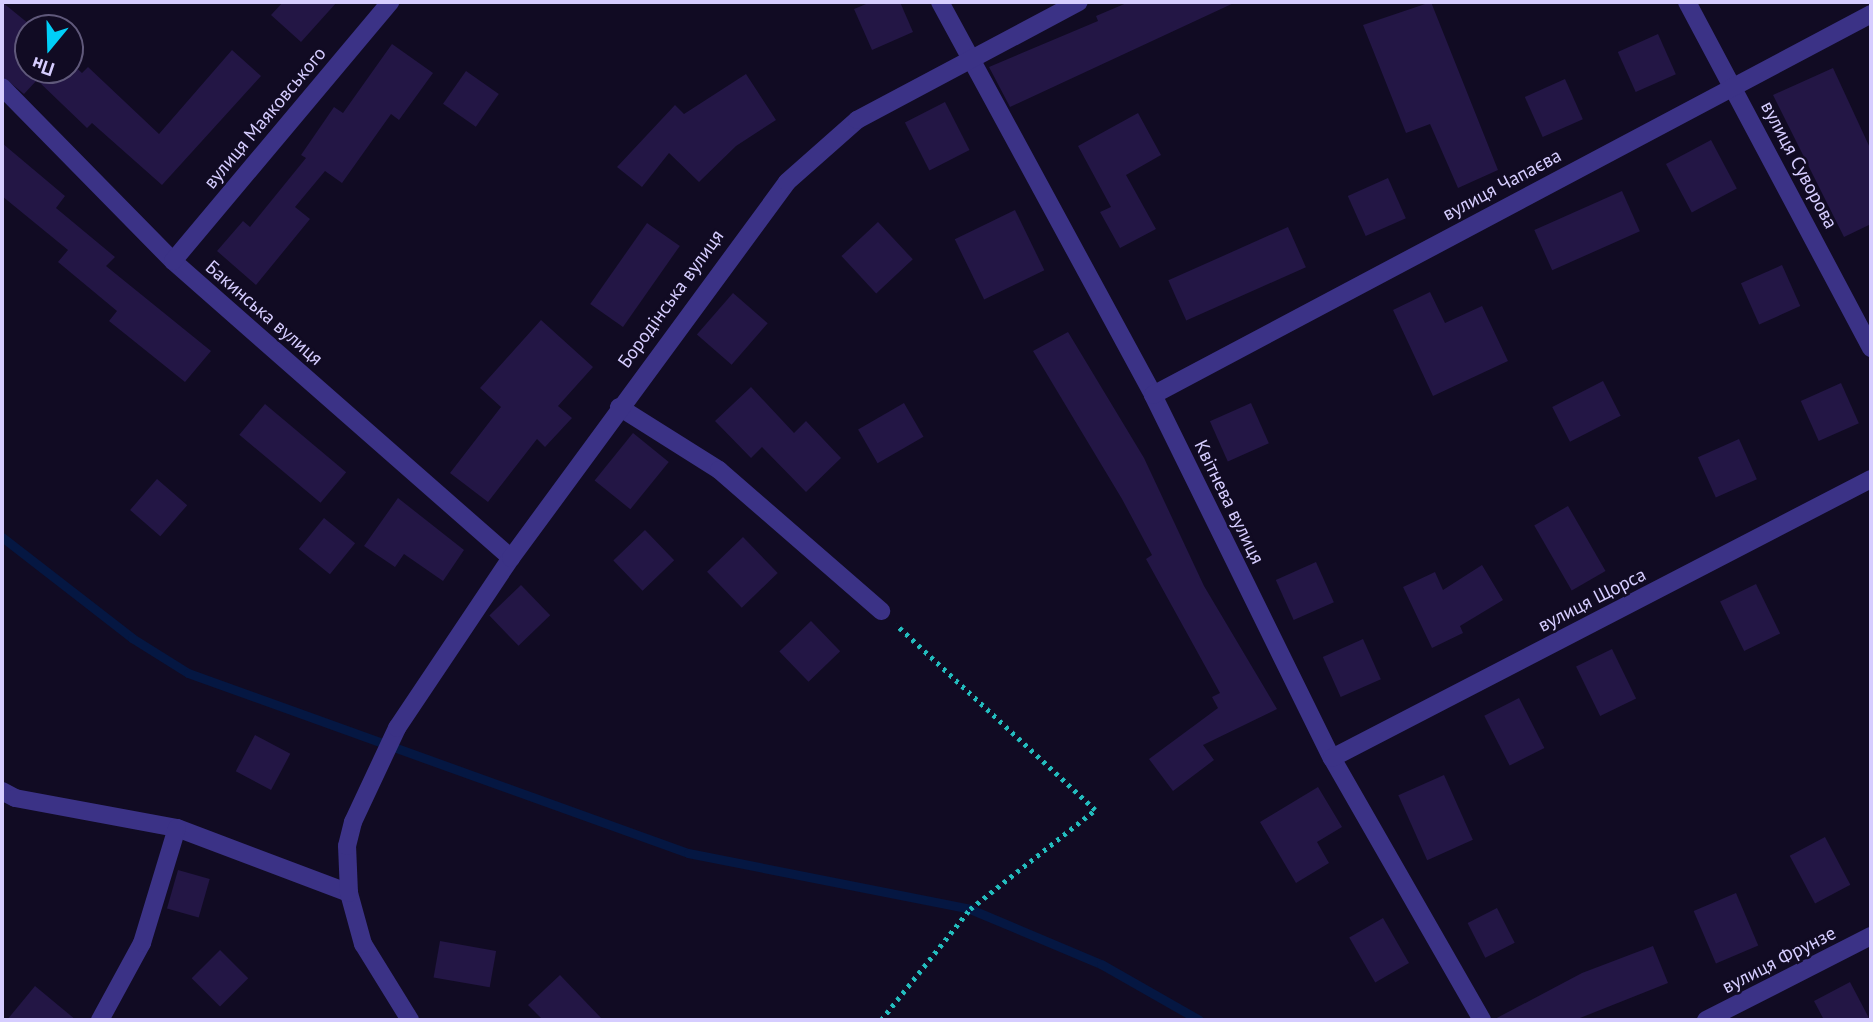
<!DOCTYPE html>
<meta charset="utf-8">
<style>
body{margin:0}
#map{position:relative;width:1873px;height:1022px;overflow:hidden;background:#110b23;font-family:"PT Sans",sans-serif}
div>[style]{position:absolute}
.stream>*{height:9px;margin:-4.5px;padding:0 4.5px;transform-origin:4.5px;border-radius:4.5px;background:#051742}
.building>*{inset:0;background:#231645;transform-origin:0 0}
.path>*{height:4.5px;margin-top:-2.25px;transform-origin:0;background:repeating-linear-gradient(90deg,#23bdbe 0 3.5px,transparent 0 8.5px)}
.street>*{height:18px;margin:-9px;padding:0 9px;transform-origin:9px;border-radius:9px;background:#3b3286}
span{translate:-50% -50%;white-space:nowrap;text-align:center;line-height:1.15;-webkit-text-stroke:5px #110b23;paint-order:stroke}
.street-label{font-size:19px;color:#d6cdff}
.frame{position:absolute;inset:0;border:4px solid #d6cdff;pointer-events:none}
.north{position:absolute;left:14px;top:14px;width:70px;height:70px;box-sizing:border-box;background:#110b23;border:2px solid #60597b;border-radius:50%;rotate:199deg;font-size:19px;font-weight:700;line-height:28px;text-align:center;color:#d6cdff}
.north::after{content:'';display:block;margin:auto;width:24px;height:32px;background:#00cff8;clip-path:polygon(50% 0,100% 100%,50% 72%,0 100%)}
</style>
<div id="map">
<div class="stream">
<div style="left:2px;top:537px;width:165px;rotate:37.8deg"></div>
<div style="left:132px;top:638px;width:66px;rotate:32deg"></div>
<div style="left:188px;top:673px;width:531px;rotate:19.8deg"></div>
<div style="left:688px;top:853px;width:288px;rotate:11.2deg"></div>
<div style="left:970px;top:909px;width:142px;rotate:22.8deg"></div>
<div style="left:1101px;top:964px;width:113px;rotate:29.7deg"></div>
</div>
<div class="building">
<div style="clip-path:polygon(2px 2px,34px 28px,28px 28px,28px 70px,70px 70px,70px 62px,82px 73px,88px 67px,159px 134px,232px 50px,261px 76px,162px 185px,92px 123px,87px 128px,37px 80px,24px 94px,2px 76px)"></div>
<div style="clip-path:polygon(283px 2px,337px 2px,301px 42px,271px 15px)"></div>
<div style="clip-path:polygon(871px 2px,900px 2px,913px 32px,872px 50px,854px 9px)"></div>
<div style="clip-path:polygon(1129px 2px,1236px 2px,1010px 107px,989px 67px,1098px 21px,1096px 16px)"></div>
<div style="clip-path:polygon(1431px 2px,1498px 170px,1458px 188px,1430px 124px,1406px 133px,1363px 25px)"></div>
<div style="left:1658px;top:34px;width:44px;height:44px;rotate:66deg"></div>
<div style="clip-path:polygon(392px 44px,433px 73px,399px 120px,391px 114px,342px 183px,325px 171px,295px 207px,310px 219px,256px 285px,217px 251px,243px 221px,250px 227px,306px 158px,301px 155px,334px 107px,343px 113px)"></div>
<div style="clip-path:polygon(1833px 68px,1871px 150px,1871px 224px,1844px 237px,1773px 95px)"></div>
<div style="left:466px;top:71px;width:40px;height:40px;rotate:35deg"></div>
<div style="clip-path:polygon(746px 74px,776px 120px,736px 146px,699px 182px,669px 153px,642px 187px,617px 167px,675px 105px,684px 114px)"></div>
<div style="left:1565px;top:79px;width:44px;height:44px;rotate:66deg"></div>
<div style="left:945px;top:102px;width:54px;height:45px;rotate:63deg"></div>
<div style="clip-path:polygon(1138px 113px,1161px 155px,1126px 175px,1156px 229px,1120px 248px,1100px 212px,1111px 207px,1078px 146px)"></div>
<div style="left:1711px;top:140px;width:55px;height:51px;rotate:62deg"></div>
<div style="clip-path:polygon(2px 143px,65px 196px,56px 208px,115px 257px,106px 266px,211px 351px,185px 382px,109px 321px,117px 311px,58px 262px,68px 250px,2px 196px)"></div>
<div style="left:1388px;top:178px;width:44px;height:44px;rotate:66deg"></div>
<div style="left:1622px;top:191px;width:44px;height:96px;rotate:66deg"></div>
<div style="left:1015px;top:210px;width:67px;height:67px;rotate:64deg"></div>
<div style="left:878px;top:222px;width:51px;height:50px;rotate:47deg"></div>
<div style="left:647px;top:223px;width:40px;height:99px;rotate:35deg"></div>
<div style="left:1288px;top:227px;width:44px;height:131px;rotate:66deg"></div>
<div style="left:1782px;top:265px;width:45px;height:45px;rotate:66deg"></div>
<div style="clip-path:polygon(1430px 292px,1445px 323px,1482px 306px,1508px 361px,1433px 396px,1393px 310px)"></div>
<div style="left:733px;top:293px;width:46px;height:55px;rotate:41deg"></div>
<div style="clip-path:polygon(541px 320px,593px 367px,558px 406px,572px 418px,545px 447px,537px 439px,488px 502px,450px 473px,501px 407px,480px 388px)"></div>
<div style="clip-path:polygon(1068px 332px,1144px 458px,1204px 586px,1277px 709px,1203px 745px,1214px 760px,1173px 791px,1149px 759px,1218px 708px,1212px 697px,1220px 693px,1146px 559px,1152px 555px,1122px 499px,1033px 351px)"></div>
<div style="left:1603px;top:381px;width:39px;height:57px;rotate:63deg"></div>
<div style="left:1841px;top:383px;width:44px;height:44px;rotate:66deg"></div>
<div style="clip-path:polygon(751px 387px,794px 433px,806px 421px,841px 458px,806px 492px,762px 447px,751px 458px,715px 421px)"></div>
<div style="left:904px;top:403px;width:39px;height:53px;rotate:60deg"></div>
<div style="left:1251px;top:403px;width:44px;height:45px;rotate:66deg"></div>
<div style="left:265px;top:404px;width:106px;height:40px;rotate:40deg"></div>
<div style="left:633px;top:433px;width:46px;height:61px;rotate:39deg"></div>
<div style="left:1739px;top:439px;width:44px;height:45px;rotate:66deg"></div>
<div style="left:157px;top:479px;width:40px;height:41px;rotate:41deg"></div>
<div style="clip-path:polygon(398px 498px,464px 550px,443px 581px,404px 554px,395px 567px,364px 546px)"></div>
<div style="left:1568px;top:506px;width:75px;height:39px;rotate:60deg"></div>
<div style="left:324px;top:518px;width:40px;height:40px;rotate:39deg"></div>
<div style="left:645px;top:530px;width:42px;height:44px;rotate:46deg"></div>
<div style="left:743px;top:537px;width:50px;height:50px;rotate:46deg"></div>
<div style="left:1316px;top:562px;width:44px;height:44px;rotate:66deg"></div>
<div style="clip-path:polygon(1482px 565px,1503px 600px,1460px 626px,1463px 633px,1432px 648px,1403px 587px,1435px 572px,1443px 590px)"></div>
<div style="left:1756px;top:584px;width:55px;height:40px;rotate:64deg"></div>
<div style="left:521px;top:585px;width:42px;height:44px;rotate:46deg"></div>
<div style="left:811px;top:621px;width:42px;height:44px;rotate:46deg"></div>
<div style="left:1363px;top:639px;width:44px;height:44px;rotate:66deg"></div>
<div style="left:1612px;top:649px;width:55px;height:40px;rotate:64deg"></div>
<div style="left:1519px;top:698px;width:56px;height:39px;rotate:63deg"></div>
<div style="left:255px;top:735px;width:40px;height:41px;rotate:28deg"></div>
<div style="left:1444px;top:775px;width:71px;height:50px;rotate:66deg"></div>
<div style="clip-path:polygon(1318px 787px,1342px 827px,1317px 842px,1329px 863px,1296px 883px,1260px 822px)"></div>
<div style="left:1825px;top:837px;width:54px;height:40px;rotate:62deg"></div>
<div style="left:178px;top:870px;width:33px;height:40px;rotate:16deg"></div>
<div style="left:1736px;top:893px;width:57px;height:46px;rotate:67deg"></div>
<div style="left:1497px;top:908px;width:39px;height:33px;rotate:63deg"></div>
<div style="left:1383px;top:918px;width:52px;height:39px;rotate:60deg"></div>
<div style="left:440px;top:941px;width:57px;height:37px;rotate:10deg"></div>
<div style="clip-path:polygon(1653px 946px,1668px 983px,1575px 1020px,1493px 1020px,1582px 973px)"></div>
<div style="left:220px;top:950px;width:40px;height:40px;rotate:45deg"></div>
<div style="clip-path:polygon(560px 975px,603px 1020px,543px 1020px,528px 1005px)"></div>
<div style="clip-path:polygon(1850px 982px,1870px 1020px,1824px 1020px,1814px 1001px)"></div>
<div style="clip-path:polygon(35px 986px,76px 1020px,7px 1020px)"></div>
</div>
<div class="path">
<div style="left:881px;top:1020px;width:142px;rotate:-51.3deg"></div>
<div style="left:970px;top:909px;width:159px;rotate:-38.4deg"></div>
<div style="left:1095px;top:810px;width:272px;rotate:-137.1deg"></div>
</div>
<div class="street">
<div style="left:940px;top:2px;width:447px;rotate:61.5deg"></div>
<div style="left:1153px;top:395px;width:405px;rotate:63.8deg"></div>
<div style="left:1332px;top:758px;width:302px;rotate:60.2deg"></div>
<div style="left:1687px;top:2px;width:392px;rotate:62deg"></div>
<div style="left:2px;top:87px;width:244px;rotate:45.5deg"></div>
<div style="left:173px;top:261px;width:450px;rotate:41.3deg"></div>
<div style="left:173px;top:261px;width:338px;rotate:-50deg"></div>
<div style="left:1153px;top:395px;width:813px;rotate:-27.95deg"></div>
<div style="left:619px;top:407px;width:118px;rotate:32.2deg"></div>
<div style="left:719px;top:470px;width:215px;rotate:41deg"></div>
<div style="left:1332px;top:758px;width:607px;rotate:-27.37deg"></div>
<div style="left:2px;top:791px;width:15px;rotate:28deg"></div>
<div style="left:15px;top:798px;width:165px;rotate:10.5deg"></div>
<div style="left:177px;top:828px;width:184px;rotate:20.7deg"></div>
<div style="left:100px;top:1020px;width:88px;rotate:-61.4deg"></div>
<div style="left:142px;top:943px;width:120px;rotate:-73.1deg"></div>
<div style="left:410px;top:1020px;width:89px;rotate:-121.7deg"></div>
<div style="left:363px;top:944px;width:53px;rotate:-105.4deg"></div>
<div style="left:349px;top:893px;width:47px;rotate:-92.4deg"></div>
<div style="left:347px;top:846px;width:25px;rotate:-76deg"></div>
<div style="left:353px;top:822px;width:104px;rotate:-64.9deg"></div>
<div style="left:397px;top:728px;width:205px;rotate:-56.2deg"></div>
<div style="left:511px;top:558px;width:466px;rotate:-53.7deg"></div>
<div style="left:787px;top:182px;width:94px;rotate:-41.5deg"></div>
<div style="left:857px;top:120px;width:251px;rotate:-28deg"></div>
<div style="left:1706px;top:1020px;width:185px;rotate:-27deg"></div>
</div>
<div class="street-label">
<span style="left:265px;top:118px;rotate:-50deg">вулиця Маяковського</span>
<span style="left:1799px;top:165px;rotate:62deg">вулиця Суворова</span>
<span style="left:1502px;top:185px;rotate:-28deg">вулиця Чапаєва</span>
<span style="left:671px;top:299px;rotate:-54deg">Бородінська вулиця</span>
<span style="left:264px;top:313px;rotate:41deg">Бакинська вулиця</span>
<span style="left:1229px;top:502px;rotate:64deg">Квітнева вулиця</span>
<span style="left:1592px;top:600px;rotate:-27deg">вулиця Щорса</span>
<span style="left:1779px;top:960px;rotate:-27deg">вулиця Фрунзе</span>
</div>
<div class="frame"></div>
<div class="north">Пн</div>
</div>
